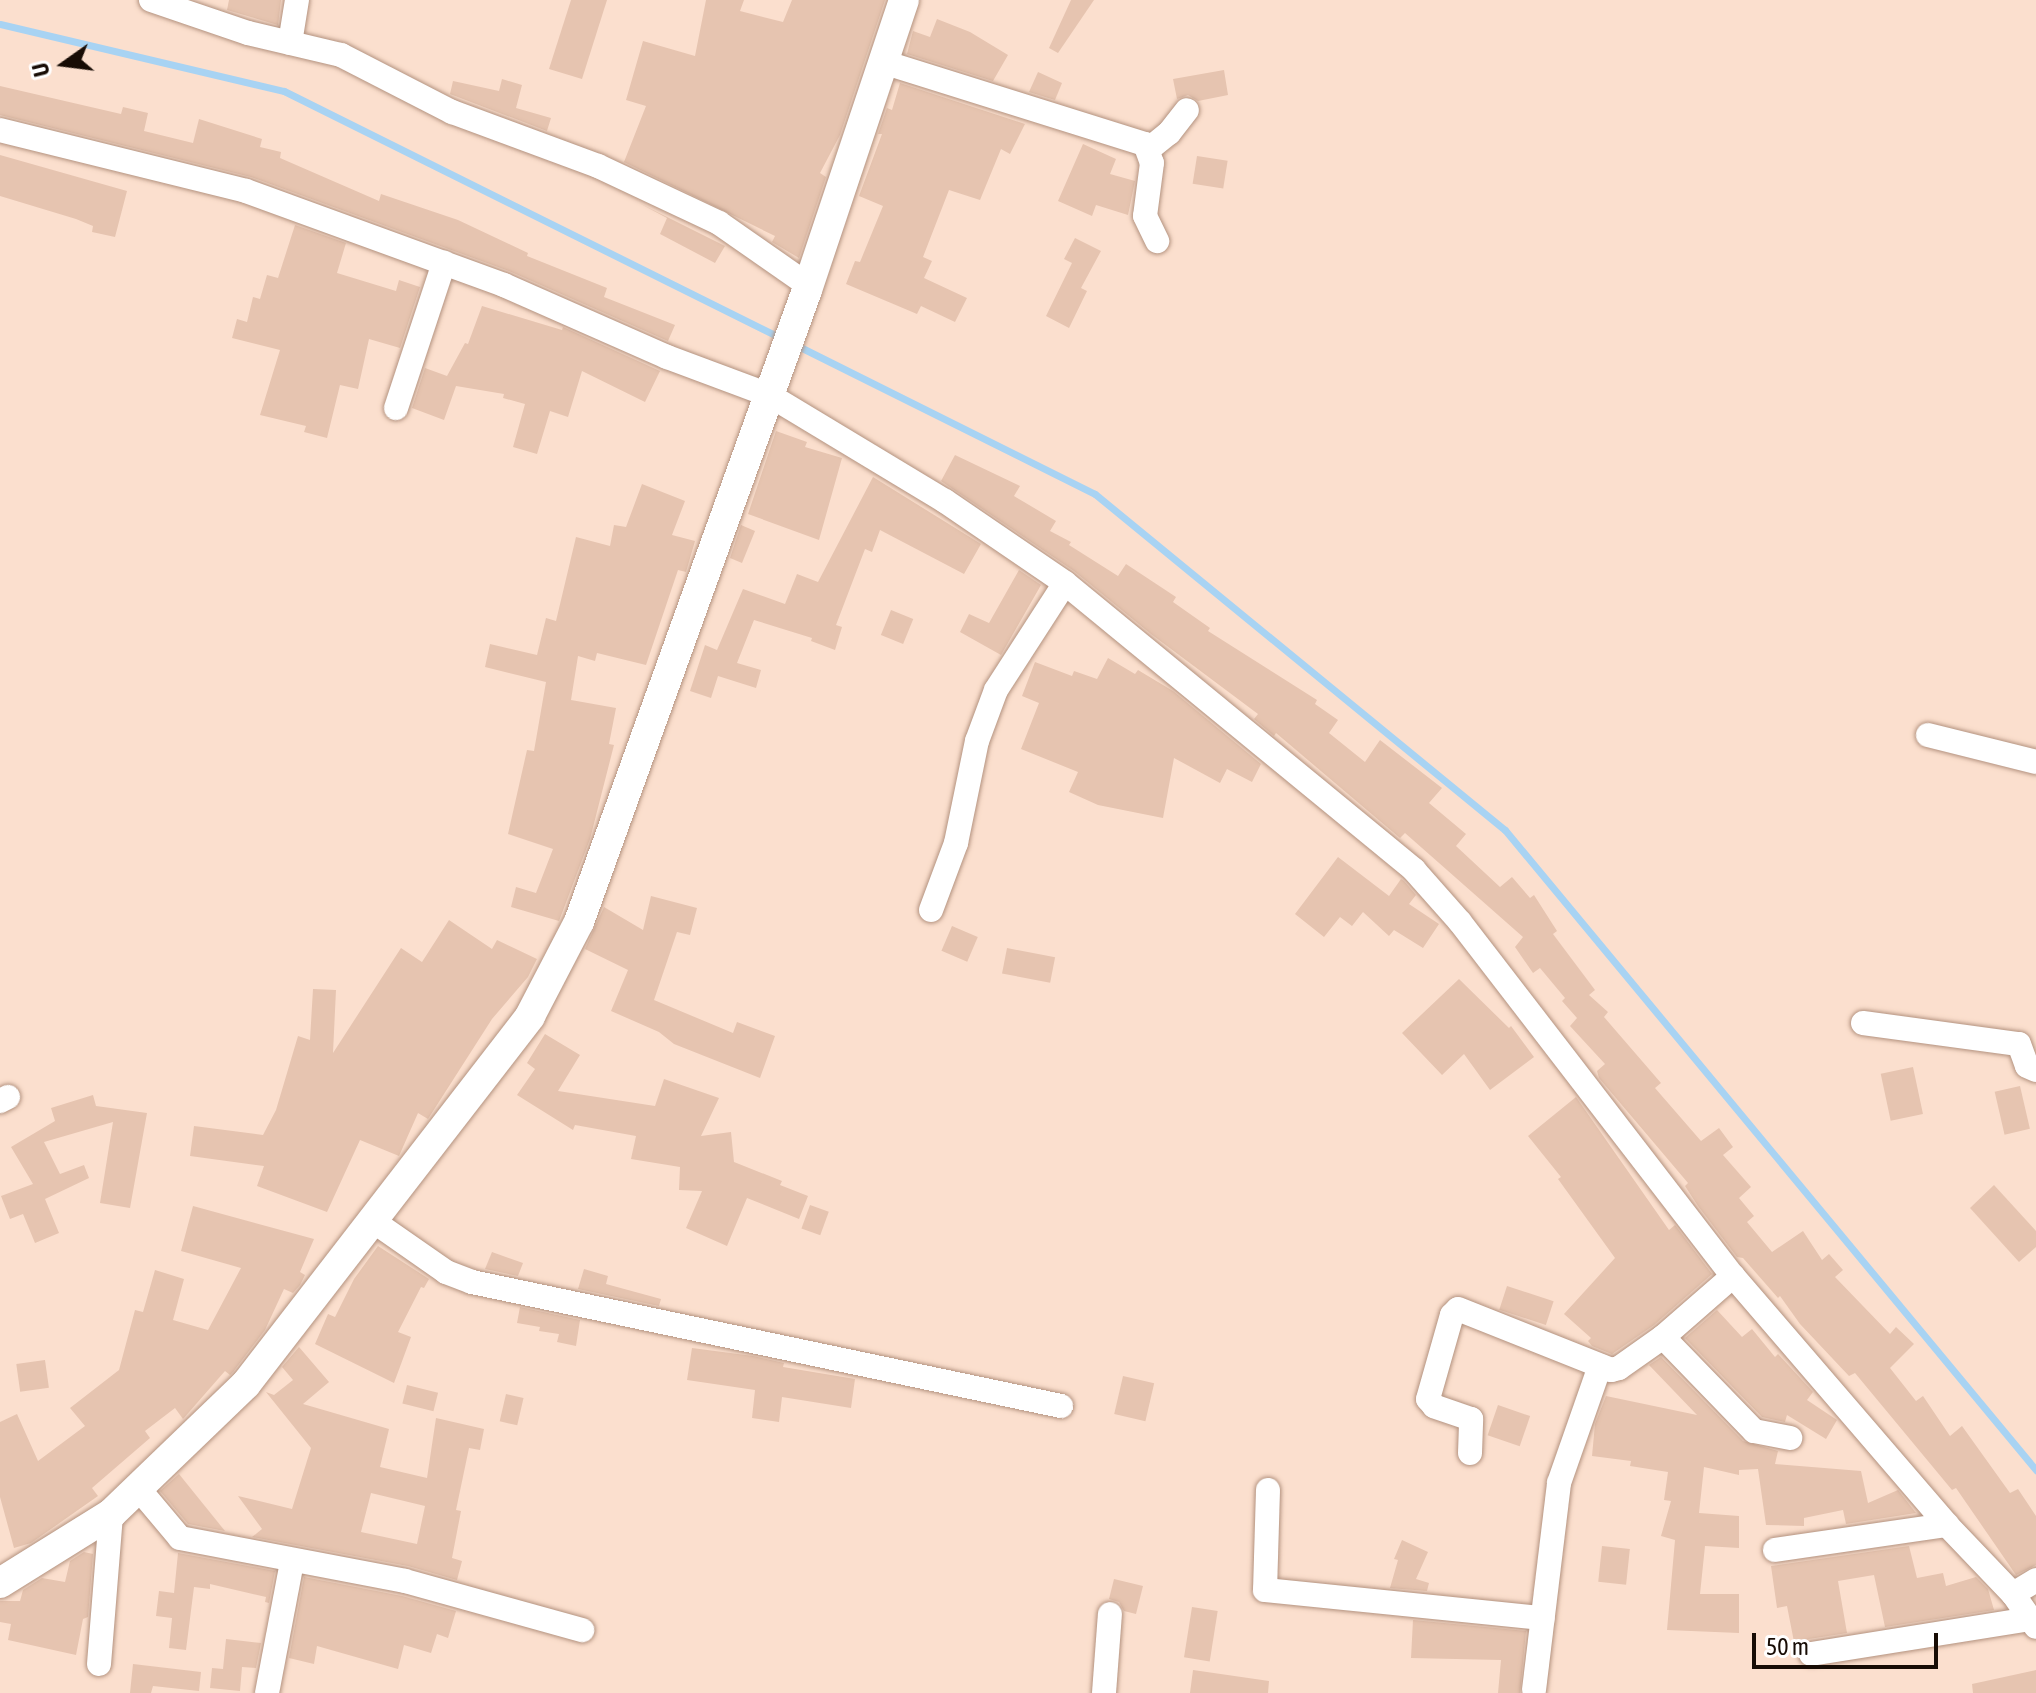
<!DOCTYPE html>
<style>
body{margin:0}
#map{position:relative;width:2036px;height:1693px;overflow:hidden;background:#fbdfce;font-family:"Asap Condensed",sans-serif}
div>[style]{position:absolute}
.stream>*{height:7px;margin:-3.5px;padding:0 3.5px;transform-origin:3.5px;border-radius:3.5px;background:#a8d3f3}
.building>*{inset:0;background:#e6c4b0;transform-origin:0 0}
.roads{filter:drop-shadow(0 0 2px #b3927f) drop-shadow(0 0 2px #b3927f)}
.minor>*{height:24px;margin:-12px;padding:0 12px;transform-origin:12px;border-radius:12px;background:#fff}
.tertiary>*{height:30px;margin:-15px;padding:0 15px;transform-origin:15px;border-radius:15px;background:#fff}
span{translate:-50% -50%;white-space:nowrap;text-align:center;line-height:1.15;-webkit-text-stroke:6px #fff;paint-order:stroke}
.north{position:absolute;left:24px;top:24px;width:80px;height:80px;-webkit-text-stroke:6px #fff;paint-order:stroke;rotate:256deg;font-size:22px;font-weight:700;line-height:32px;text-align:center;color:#170c05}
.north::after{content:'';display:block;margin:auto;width:28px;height:36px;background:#170c05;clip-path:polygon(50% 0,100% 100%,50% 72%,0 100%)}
.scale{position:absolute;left:1752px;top:1633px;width:186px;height:36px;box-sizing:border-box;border:4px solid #170c05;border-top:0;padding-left:10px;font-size:24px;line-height:28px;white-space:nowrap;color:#170c05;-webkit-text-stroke:6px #fff;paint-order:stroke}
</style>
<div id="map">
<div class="stream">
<div style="left:0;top:24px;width:292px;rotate:13.3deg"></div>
<div style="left:284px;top:91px;width:557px;rotate:26.43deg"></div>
<div style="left:794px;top:344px;width:336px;rotate:26.5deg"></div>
<div style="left:1095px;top:494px;width:530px;rotate:39.34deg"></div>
<div style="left:1505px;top:830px;width:832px;rotate:50.32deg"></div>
</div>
<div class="building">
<div style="clip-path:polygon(229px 0,281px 0,278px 25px,227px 10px)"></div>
<div style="clip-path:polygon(571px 0,607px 0,582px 79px,549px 69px)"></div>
<div style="clip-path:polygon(706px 0,744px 0,740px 11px,783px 22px,792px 0,885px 0,840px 135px,820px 173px,826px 177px,799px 258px,772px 242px,775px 236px,624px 162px,646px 106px,626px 100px,643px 41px,695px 56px)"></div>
<div style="clip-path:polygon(1071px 0,1094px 0,1058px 53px,1049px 48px)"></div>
<div style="clip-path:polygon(937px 19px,970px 32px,1008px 55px,993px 81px,907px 54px,913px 31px,930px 37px)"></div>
<div style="clip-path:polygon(1224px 70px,1228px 95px,1198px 101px,1188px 95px,1177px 99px,1173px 79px)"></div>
<div style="clip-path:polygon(1038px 72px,1062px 83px,1055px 100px,1029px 92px)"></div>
<div style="clip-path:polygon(502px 79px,522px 85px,516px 108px,551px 118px,547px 131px,450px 94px,453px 81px,499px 91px)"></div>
<div style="clip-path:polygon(900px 83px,1025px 124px,1010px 154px,1001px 149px,980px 200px,949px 190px,923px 257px,932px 261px,924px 278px,967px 298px,955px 322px,921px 306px,917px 314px,846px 284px,855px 261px,860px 262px,883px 206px,859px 196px,882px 134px,878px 134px,887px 108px,892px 110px)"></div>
<div style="clip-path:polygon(0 86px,121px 114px,123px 107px,148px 113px,144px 131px,193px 143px,199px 119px,262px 139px,260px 147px,281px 152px,280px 158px,379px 201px,381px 194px,458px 220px,528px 253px,527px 256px,607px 288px,604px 297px,675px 325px,668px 341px,509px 271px,251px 177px,0 115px)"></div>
<div style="clip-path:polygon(1083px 144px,1116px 159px,1110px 174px,1135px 181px,1128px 215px,1096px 205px,1092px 216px,1058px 201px)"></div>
<div style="clip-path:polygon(0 155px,127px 191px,115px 237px,92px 232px,93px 226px,76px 219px,0 196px)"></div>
<div style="left:1197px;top:156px;width:31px;height:28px;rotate:9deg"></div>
<div style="clip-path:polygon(639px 203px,725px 246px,715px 263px,660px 234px,667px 218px)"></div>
<div style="clip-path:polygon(295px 225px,346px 243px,337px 273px,396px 291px,399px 280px,420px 287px,400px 348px,369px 339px,358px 389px,340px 385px,327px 438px,304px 432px,306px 426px,260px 415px,280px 350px,232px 338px,237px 319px,247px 322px,253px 297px,260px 299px,267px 275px,278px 278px)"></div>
<div style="clip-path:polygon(1075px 238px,1101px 251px,1081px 288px,1087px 291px,1069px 328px,1046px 316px,1072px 263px,1064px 259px)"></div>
<div style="clip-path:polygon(482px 306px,562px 330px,563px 327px,660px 371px,645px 402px,582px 371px,568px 417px,550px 411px,537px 454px,513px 447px,525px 404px,503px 398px,504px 394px,456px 386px,444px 420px,412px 408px,425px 368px,447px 376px,465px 343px,468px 344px)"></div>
<div style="clip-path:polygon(776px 431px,807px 442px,805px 447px,842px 458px,819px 540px,748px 514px)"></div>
<div style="clip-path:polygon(955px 455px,1020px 486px,1014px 496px,1056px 521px,1050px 531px,1071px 542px,1069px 545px,1118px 576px,1126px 564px,1176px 597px,1173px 602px,1210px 628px,1208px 631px,1317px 700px,1315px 704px,1338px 720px,1329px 733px,1365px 762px,1380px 740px,1442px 788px,1429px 803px,1466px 834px,1456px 846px,1500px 887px,1512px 877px,1530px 898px,1534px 895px,1557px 931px,1553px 934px,1595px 990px,1589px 995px,1608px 1012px,1604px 1017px,1661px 1083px,1655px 1088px,1701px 1141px,1719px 1128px,1733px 1147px,1723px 1155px,1751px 1187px,1739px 1198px,1754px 1216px,1747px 1222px,1772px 1252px,1803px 1231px,1822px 1260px,1829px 1254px,1843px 1270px,1835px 1277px,1890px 1334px,1896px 1327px,1914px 1344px,1890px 1368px,1916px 1401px,1923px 1396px,1950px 1436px,1962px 1426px,2010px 1493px,2018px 1489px,2036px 1516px,2036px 1565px,2016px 1575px,1956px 1488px,1952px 1490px,1855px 1373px,1849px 1376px,1800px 1324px,1780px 1296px,1778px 1298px,1743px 1258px,1737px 1257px,1698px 1206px,1685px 1186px,1688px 1183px,1599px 1078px,1597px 1071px,1605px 1064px,1570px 1026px,1577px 1018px,1562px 1001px,1565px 998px,1540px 968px,1533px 973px,1515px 947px,1523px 937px,1405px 833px,1400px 838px,1276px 733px,1274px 736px,1254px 719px,1258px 714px,1151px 634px,1074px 571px,941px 481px)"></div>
<div style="clip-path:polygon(873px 477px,981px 544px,964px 574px,880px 530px,872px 552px,865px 549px,836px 625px,842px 627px,835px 650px,811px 641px,812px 638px,754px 620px,737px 663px,761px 670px,756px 688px,718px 676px,711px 698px,690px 691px,705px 645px,717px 650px,743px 589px,785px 604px,797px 574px,818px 582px)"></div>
<div style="clip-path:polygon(642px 484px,685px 501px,672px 535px,695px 541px,686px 572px,678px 570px,646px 665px,597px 653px,595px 661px,578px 656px,571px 700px,616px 708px,609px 744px,614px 745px,590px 839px,559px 921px,511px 907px,516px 887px,536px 893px,553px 849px,508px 834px,527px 750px,534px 751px,546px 682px,485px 667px,490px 644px,537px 655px,546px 618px,556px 621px,576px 537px,610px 546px,614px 525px,626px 527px)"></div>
<div style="clip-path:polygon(741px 525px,755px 531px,742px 563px,730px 558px)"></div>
<div style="clip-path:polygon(1019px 570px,1041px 585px,1001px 655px,960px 632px,969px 614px,989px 623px)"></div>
<div style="left:891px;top:610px;width:24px;height:27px;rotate:22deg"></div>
<div style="clip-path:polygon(1108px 658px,1135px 674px,1138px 670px,1173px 691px,1261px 764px,1252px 782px,1227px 769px,1220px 783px,1174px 758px,1163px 818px,1098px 805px,1069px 792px,1078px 772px,1021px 749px,1039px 703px,1022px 696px,1035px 662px,1072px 676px,1074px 671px,1097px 679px)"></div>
<div style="clip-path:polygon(1338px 857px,1389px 896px,1401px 879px,1404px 881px,1416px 895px,1409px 904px,1439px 924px,1423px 948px,1394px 930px,1389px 936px,1363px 912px,1352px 926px,1340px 917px,1324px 937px,1295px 914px)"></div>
<div style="clip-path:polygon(651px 896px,697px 908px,690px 935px,677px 932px,654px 1000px,733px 1033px,737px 1022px,775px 1036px,760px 1078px,674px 1044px,659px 1032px,611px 1011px,628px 970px,585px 949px,604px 907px,643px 930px)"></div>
<div style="clip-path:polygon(449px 920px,492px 949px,497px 940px,537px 959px,528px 977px,492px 1019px,428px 1119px,418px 1113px,399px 1156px,360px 1140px,327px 1212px,257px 1186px,264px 1166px,190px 1156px,194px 1126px,263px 1135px,276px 1110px,298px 1036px,310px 1040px,313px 989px,336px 990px,333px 1053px,401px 948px,422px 962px)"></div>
<div style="left:952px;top:926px;width:28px;height:27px;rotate:23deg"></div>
<div style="left:1007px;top:948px;width:49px;height:26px;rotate:11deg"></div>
<div style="clip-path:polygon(1459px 979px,1509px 1028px,1511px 1026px,1534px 1057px,1490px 1090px,1464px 1054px,1442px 1075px,1402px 1033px)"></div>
<div style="clip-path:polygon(545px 1034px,580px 1055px,558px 1091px,655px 1106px,664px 1079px,719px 1098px,701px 1136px,731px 1132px,734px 1162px,782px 1181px,780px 1185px,808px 1196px,799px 1219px,747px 1198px,727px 1246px,686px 1228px,702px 1191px,679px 1190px,680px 1167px,631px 1159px,636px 1136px,575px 1125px,573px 1130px,517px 1095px,535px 1069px,527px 1063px)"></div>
<div style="left:1913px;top:1067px;width:48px;height:33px;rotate:78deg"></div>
<div style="left:2020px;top:1086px;width:44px;height:26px;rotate:77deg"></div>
<div style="clip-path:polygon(93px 1095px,96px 1106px,147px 1113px,130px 1208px,100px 1203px,113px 1122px,44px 1142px,60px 1174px,84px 1165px,89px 1178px,45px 1199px,59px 1233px,35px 1243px,23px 1214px,10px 1219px,1px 1196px,33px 1184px,11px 1147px,55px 1121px,51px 1108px)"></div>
<div style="clip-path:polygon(1576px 1097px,1669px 1230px,1675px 1225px,1712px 1274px,1654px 1325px,1612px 1354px,1592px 1346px,1588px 1341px,1591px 1338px,1564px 1314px,1615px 1258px,1558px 1179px,1561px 1177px,1528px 1136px)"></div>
<div style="clip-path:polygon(1994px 1185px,2036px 1231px,2036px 1247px,2019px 1262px,1970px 1208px)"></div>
<div style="left:810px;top:1205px;width:20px;height:25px;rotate:20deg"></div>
<div style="clip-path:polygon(193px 1206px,314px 1239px,300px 1272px,305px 1275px,300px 1285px,293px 1293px,284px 1289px,265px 1330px,233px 1372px,230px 1375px,225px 1371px,183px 1419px,175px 1408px,145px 1431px,150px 1438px,92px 1488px,98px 1496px,31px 1543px,14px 1548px,0 1497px,0 1422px,17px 1414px,38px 1461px,85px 1426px,70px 1408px,119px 1370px,135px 1310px,143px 1312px,155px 1270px,184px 1279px,173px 1320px,208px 1330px,241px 1268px,181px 1251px)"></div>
<div style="clip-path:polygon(378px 1246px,429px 1279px,424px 1288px,421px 1287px,398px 1332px,411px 1337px,394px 1383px,315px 1344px,328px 1314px,335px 1317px,354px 1279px)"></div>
<div style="clip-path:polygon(492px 1252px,523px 1263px,518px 1276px,485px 1269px)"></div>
<div style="clip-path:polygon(584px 1269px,608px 1276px,606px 1284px,661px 1299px,659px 1306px,578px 1289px)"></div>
<div style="left:1507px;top:1286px;width:49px;height:25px;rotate:18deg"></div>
<div style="clip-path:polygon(520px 1307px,580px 1320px,576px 1346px,557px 1342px,559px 1334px,539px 1331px,540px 1327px,517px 1323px)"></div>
<div style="clip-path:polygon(1717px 1310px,1742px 1337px,1752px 1329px,1775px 1357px,1778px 1354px,1813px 1392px,1807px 1400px,1837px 1420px,1826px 1439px,1787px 1415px,1785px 1422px,1762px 1417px,1685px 1338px)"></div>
<div style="clip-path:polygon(evenodd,299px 1347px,329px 1382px,303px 1404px,389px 1429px,380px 1467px,427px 1478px,436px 1418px,484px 1429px,480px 1450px,469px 1448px,456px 1510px,461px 1511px,452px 1558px,462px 1561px,457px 1580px,408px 1566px,252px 1537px,262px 1529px,238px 1496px,292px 1509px,311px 1448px,266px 1392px,274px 1395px,293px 1380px,282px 1367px,299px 1347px,371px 1493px,425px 1506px,417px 1544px,361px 1532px,371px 1493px)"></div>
<div style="clip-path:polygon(692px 1348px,753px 1356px,784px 1363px,783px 1367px,855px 1379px,851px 1408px,782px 1397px,779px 1422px,752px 1418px,755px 1390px,687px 1380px)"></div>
<div style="clip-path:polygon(1661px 1357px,1743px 1441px,1778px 1451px,1775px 1464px,1861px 1471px,1868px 1503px,1898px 1490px,1916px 1513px,1846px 1524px,1843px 1510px,1804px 1518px,1804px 1526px,1766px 1525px,1758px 1469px,1739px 1470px,1739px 1475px,1704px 1467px,1699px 1513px,1739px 1516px,1739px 1548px,1705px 1546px,1700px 1594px,1739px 1594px,1739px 1633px,1667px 1630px,1675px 1540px,1661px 1536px,1671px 1501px,1664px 1500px,1668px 1472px,1630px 1466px,1631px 1461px,1592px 1456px,1595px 1424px,1606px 1396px,1697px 1415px,1649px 1365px)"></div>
<div style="left:45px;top:1360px;width:28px;height:29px;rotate:82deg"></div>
<div style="left:1123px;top:1376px;width:32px;height:39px;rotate:13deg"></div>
<div style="left:407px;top:1385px;width:32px;height:19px;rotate:14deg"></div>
<div style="left:506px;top:1394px;width:18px;height:28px;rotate:13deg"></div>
<div style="left:1498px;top:1405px;width:34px;height:32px;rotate:19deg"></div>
<div style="clip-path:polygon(179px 1474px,225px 1531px,188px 1524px,160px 1491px)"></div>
<div style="clip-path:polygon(1402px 1540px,1428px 1552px,1416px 1579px,1429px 1583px,1427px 1591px,1390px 1588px,1398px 1560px,1394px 1559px)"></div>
<div style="left:1602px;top:1546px;width:28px;height:36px;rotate:6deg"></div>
<div style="clip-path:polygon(1909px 1546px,1917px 1578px,1943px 1573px,1946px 1586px,1976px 1577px,1988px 1589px,1994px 1610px,1885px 1627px,1874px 1575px,1838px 1581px,1847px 1633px,1809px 1639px,1795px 1647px,1787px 1606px,1777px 1608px,1771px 1566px)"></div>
<div style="clip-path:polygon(84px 1552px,93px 1554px,88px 1617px,83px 1619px,76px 1655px,8px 1640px,11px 1624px,0 1622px,0 1601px,20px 1601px,23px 1590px,42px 1578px,65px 1582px,70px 1561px)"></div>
<div style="clip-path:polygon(178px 1553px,275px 1571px,269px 1603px,265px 1602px,266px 1597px,210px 1584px,210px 1589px,194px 1587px,186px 1650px,169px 1648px,172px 1618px,156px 1616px,159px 1591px,174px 1593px)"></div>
<div style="clip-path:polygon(304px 1577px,402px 1596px,456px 1611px,448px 1638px,437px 1634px,431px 1653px,404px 1645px,398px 1669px,317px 1646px,314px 1664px,289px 1658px)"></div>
<div style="clip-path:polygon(1114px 1579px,1143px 1586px,1136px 1614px,1124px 1611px,1119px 1602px,1109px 1599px)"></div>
<div style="left:1192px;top:1607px;width:26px;height:51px;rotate:9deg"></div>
<div style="clip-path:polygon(1413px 1620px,1526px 1631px,1520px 1693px,1498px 1693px,1501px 1660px,1411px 1658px)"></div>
<div style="clip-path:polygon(226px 1639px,261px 1643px,256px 1668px,242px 1667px,240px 1691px,210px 1688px,212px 1668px,223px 1669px)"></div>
<div style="clip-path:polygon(133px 1664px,201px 1672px,199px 1691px,153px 1686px,151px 1693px,130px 1693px)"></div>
<div style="clip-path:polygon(1193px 1670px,1269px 1681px,1268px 1693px,1190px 1693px)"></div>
<div style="clip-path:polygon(2036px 1670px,2036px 1693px,1973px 1693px,1972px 1684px)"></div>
</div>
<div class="roads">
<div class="minor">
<div style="left:151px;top:0;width:102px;rotate:18.8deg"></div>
<div style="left:248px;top:33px;width:96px;rotate:13.3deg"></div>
<div style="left:341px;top:55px;width:125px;rotate:27.2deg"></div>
<div style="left:452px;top:112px;width:156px;rotate:20.3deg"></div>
<div style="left:598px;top:166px;width:134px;rotate:25.2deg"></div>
<div style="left:719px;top:223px;width:108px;rotate:34.9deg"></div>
<div style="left:290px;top:43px;width:44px;rotate:-80.8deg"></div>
<div style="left:883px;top:62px;width:275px;rotate:17.4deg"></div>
<div style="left:1145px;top:144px;width:20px;rotate:70deg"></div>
<div style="left:1152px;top:163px;width:53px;rotate:97.5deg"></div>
<div style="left:1145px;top:216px;width:28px;rotate:64deg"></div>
<div style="left:0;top:130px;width:253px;rotate:13.9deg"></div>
<div style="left:246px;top:191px;width:275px;rotate:20deg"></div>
<div style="left:504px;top:285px;width:178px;rotate:23.8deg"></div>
<div style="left:667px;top:357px;width:109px;rotate:20.4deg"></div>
<div style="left:769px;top:395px;width:205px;rotate:31.1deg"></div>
<div style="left:945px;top:501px;width:145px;rotate:34.3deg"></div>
<div style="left:1065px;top:583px;width:452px;rotate:39.4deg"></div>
<div style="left:1414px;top:870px;width:69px;rotate:48.5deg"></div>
<div style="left:1460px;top:922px;width:447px;rotate:52.4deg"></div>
<div style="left:1733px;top:1276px;width:328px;rotate:49.3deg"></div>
<div style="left:1947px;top:1525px;width:95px;rotate:46.3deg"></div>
<div style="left:2013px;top:1594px;width:40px;rotate:55.1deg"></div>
<div style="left:1149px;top:149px;width:26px;rotate:-39deg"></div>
<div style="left:1169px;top:133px;width:29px;rotate:-52deg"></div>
<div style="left:396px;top:408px;width:153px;rotate:-71.7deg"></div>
<div style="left:1928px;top:735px;width:111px;rotate:14deg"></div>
<div style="left:931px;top:910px;width:72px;rotate:-69.5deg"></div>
<div style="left:956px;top:843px;width:104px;rotate:-78.4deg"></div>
<div style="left:977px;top:741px;width:54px;rotate:-69.6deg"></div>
<div style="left:996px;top:690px;width:127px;rotate:-57.2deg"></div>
<div style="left:1863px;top:1023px;width:157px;rotate:7.7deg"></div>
<div style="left:2019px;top:1044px;width:23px;rotate:70deg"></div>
<div style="left:2027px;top:1066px;width:10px;rotate:24deg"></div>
<div style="left:0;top:1101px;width:9px;rotate:-27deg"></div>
<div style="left:373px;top:1221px;width:89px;rotate:34.9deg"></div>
<div style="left:446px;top:1272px;width:28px;rotate:21deg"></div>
<div style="left:472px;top:1282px;width:602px;rotate:11.89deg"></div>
<div style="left:1733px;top:1276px;width:93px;rotate:138.9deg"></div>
<div style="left:1663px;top:1337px;width:131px;rotate:45.9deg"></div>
<div style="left:1754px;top:1431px;width:37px;rotate:11deg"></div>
<div style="left:1470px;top:1453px;width:34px;rotate:-88deg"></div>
<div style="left:1471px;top:1419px;width:39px;rotate:-161deg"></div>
<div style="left:1434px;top:1406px;width:9px;rotate:-131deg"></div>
<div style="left:1428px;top:1399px;width:87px;rotate:-74.1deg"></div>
<div style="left:1452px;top:1315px;width:8px;rotate:-45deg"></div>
<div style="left:1458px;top:1309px;width:165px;rotate:21.7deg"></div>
<div style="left:1611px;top:1370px;width:8px;rotate:-14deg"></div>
<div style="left:1619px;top:1368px;width:54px;rotate:-35.2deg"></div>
<div style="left:138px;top:1488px;width:65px;rotate:50deg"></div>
<div style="left:180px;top:1538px;width:229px;rotate:10.8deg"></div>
<div style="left:405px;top:1581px;width:184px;rotate:15.5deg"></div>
<div style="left:1268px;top:1490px;width:100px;rotate:91.7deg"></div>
<div style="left:1265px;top:1590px;width:279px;rotate:5.8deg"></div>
<div style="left:1775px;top:1550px;width:174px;rotate:-8.3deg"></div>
<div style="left:2013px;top:1594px;width:27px;rotate:-31deg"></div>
<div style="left:1811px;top:1654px;width:221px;rotate:-9.1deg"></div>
<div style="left:99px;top:1664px;width:150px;rotate:-85.4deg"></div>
<div style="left:1534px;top:1690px;width:209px;rotate:-83.1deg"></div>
<div style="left:1559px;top:1483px;width:124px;rotate:-70.7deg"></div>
<div style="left:267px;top:1693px;width:133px;rotate:-79.2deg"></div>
<div style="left:1104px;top:1693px;width:79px;rotate:-85.7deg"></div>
</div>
<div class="tertiary">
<div style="left:0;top:1583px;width:131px;rotate:-31.9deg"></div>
<div style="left:111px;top:1514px;width:187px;rotate:-43.9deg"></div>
<div style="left:246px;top:1384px;width:465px;rotate:-52.3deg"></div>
<div style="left:530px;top:1016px;width:106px;rotate:-62.5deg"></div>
<div style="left:579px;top:922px;width:672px;rotate:-70.16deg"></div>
<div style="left:807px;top:290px;width:306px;rotate:-71.5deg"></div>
</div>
</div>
<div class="north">U</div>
<div class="scale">50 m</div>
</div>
